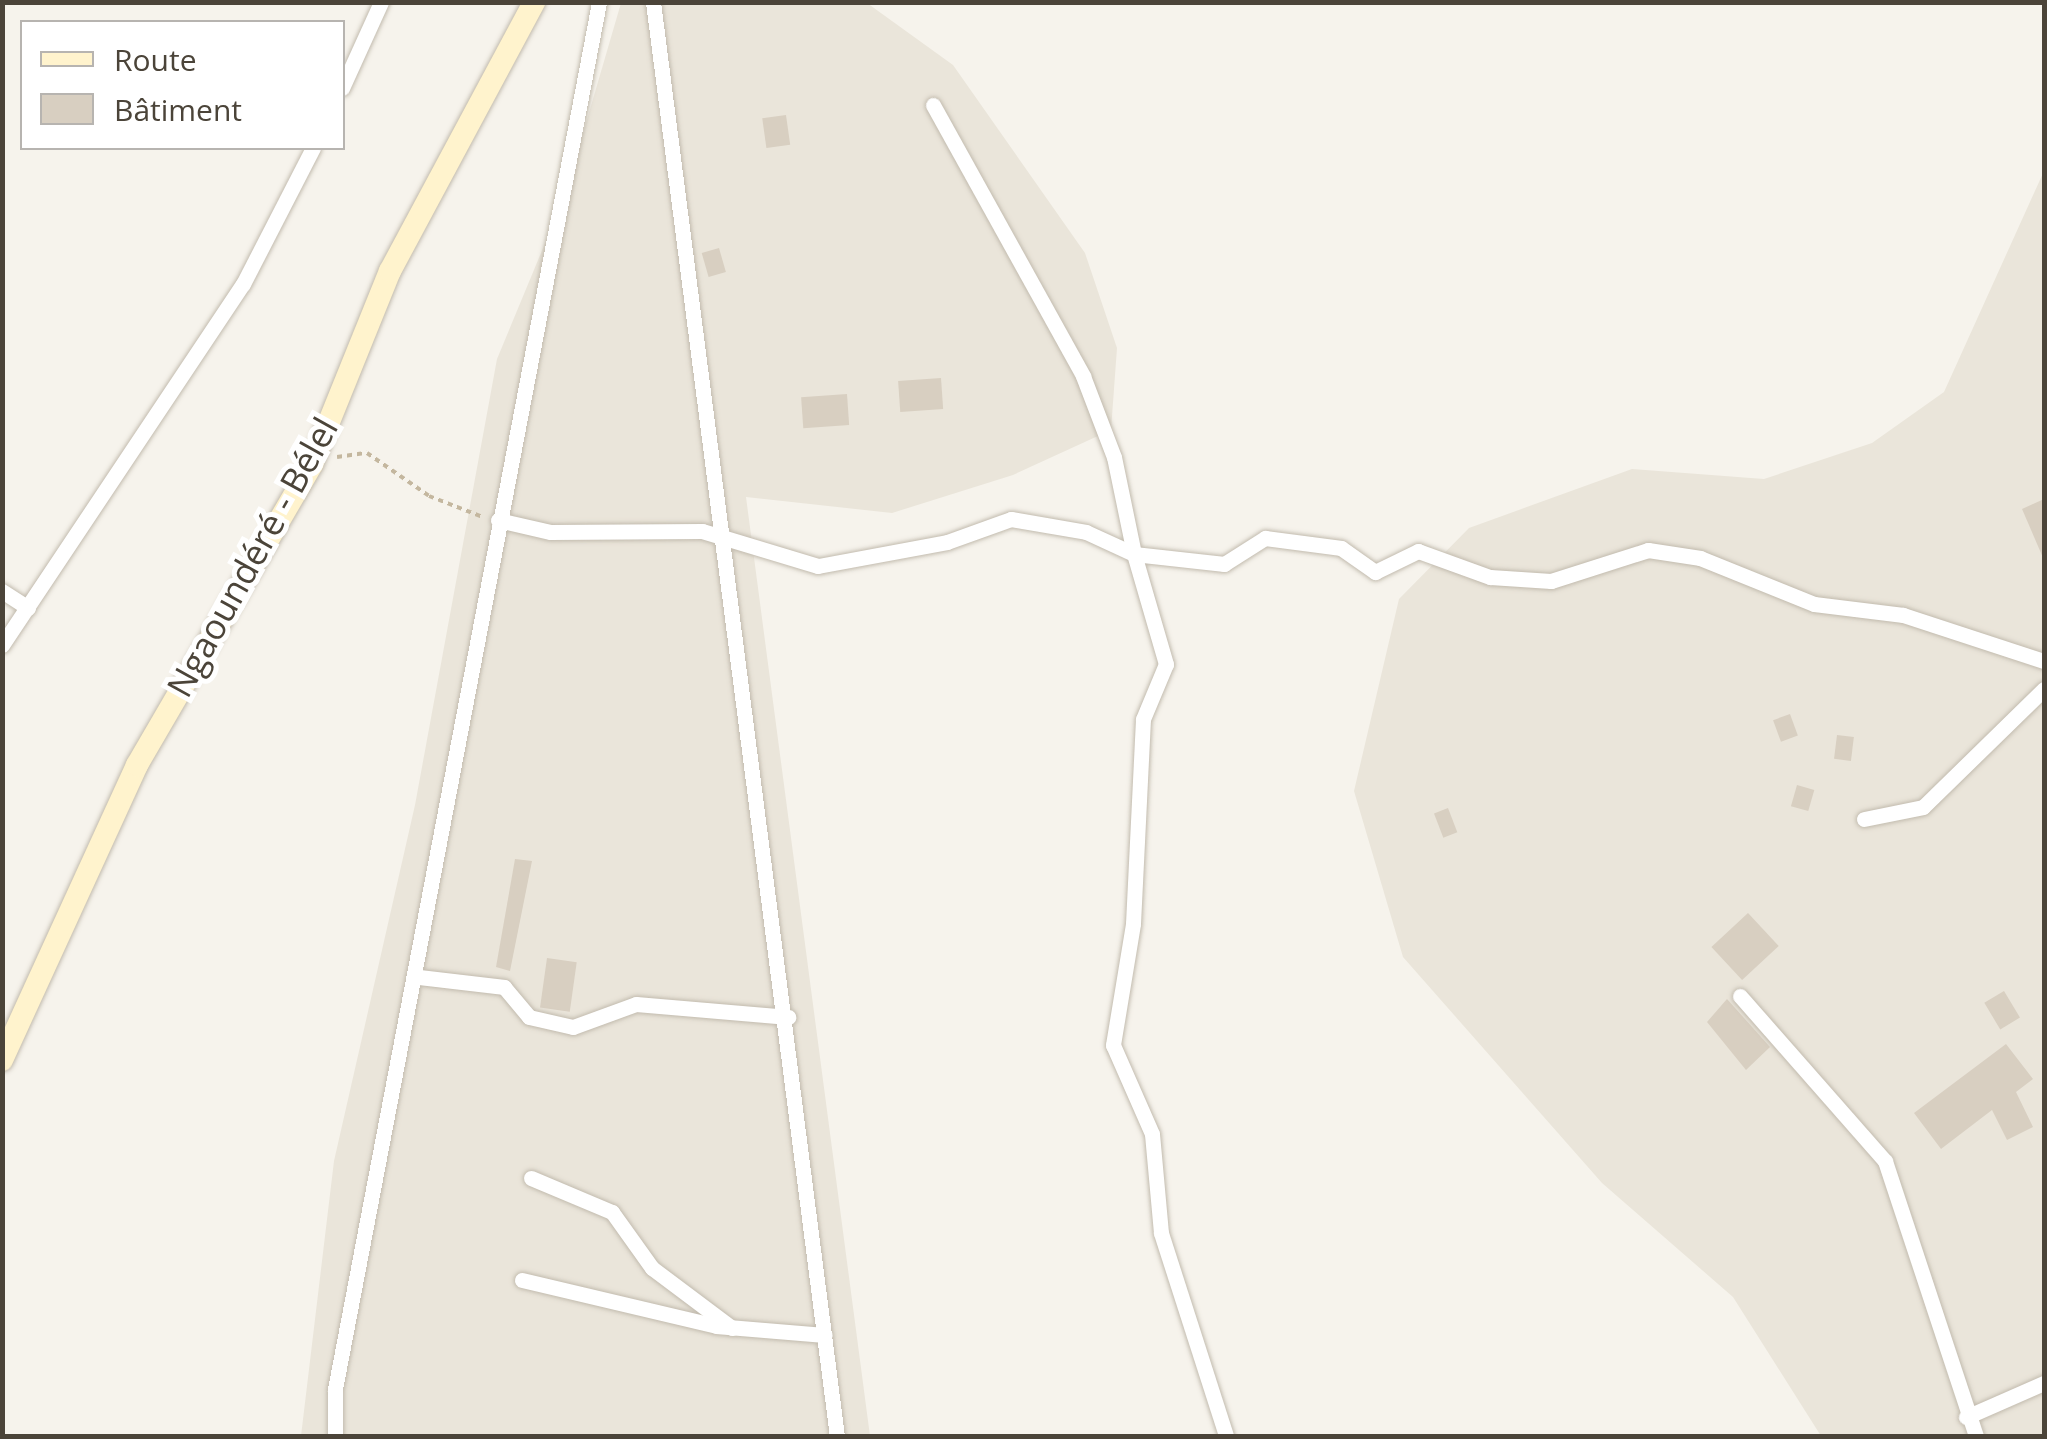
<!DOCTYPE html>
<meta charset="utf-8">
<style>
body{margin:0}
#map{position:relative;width:2047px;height:1439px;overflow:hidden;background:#f6f3ec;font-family:"Open Sans",sans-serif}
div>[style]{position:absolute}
.residential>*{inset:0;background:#eae5da}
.building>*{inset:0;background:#d8cfc1;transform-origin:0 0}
.path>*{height:4px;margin-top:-2px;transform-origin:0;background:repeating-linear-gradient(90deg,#c4b79f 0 5px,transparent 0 10px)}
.roads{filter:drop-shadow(0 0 2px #c2bbae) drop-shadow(0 0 2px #c2bbae)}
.minor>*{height:15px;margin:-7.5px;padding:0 7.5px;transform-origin:7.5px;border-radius:7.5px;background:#fff}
.secondary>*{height:22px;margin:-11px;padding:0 11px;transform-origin:11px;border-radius:11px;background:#fff3cd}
span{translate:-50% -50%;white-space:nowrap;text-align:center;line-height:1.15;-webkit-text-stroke:10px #fff;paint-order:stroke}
.street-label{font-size:35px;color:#4b4439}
.frame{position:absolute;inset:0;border:5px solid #4b4439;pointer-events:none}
.legend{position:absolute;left:20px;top:20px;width:325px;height:130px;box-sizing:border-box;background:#fff;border:2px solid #b7b4b0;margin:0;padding:12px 18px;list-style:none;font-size:30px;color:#4b4439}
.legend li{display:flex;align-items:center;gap:20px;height:50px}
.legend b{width:50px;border:2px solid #b7b4b0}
</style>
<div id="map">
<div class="residential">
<div style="clip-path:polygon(621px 3px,867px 3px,953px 65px,1085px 253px,1117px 348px,1111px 430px,1013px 475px,892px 513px,746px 497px,870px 1436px,301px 1436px,334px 1161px,415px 805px,497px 359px,565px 195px)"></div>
<div style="clip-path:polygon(2044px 171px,2044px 1436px,1821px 1436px,1733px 1297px,1602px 1183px,1403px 957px,1354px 791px,1399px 599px,1469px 528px,1632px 469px,1764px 479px,1872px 443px,1944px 392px)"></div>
</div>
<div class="building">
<div style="left:786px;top:115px;width:30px;height:24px;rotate:82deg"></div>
<div style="left:719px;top:248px;width:25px;height:18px;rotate:74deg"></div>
<div style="left:941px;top:378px;width:31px;height:43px;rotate:86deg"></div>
<div style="left:847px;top:394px;width:31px;height:46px;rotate:86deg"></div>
<div style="clip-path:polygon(2044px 499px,2044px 560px,2022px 509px)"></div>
<div style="left:1790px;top:714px;width:23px;height:18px;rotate:70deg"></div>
<div style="left:1837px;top:735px;width:17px;height:24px;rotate:7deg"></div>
<div style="left:1797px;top:785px;width:18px;height:22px;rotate:16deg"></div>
<div style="left:1448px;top:808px;width:26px;height:15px;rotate:69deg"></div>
<div style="clip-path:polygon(515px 859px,532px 861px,510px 971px,496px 967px)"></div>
<div style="left:1748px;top:913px;width:45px;height:50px;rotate:47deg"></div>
<div style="left:547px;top:958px;width:30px;height:50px;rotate:8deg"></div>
<div style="left:2004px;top:991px;width:31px;height:23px;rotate:59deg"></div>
<div style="clip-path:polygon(1727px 999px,1770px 1047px,1746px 1070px,1707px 1022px)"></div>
<div style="clip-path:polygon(2006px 1044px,2033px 1079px,2016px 1092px,2033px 1127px,2007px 1140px,1992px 1110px,1941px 1149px,1914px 1113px)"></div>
</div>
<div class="path">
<div style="left:337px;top:457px;width:30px;rotate:-8deg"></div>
<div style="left:367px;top:453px;width:75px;rotate:34.7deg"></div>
<div style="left:429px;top:496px;width:58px;rotate:21.3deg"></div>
</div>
<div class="roads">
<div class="minor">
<div style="left:653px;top:2px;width:1446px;rotate:82.69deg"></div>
<div style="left:342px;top:88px;width:94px;rotate:-65.6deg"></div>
<div style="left:933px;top:105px;width:310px;rotate:61deg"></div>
<div style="left:1083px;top:376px;width:87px;rotate:69.1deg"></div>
<div style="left:1114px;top:457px;width:99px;rotate:78.3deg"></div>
<div style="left:1134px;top:554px;width:91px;rotate:6.3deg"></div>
<div style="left:1224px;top:564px;width:49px;rotate:-32.4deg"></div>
<div style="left:1265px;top:538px;width:77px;rotate:7.5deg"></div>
<div style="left:1341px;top:548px;width:42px;rotate:35.2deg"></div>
<div style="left:1375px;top:572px;width:48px;rotate:-26deg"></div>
<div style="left:1418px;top:551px;width:77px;rotate:19.9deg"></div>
<div style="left:1490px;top:577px;width:61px;rotate:3.8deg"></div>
<div style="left:1551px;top:581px;width:102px;rotate:-17.7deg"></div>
<div style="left:1648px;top:550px;width:53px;rotate:8.7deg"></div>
<div style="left:1700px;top:558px;width:123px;rotate:22deg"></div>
<div style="left:1814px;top:604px;width:90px;rotate:7deg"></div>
<div style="left:1903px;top:615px;width:148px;rotate:18.1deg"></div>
<div style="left:498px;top:520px;width:53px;rotate:13deg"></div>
<div style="left:550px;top:532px;width:152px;rotate:-0.4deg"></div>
<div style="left:702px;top:531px;width:121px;rotate:16.8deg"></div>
<div style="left:818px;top:566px;width:131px;rotate:-10.5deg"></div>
<div style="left:947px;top:542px;width:68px;rotate:-19.8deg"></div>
<div style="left:1011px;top:519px;width:76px;rotate:9.8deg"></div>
<div style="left:1086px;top:532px;width:53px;rotate:24.6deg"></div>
<div style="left:1134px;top:554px;width:115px;rotate:73.8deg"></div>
<div style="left:1166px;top:664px;width:60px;rotate:112.7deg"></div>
<div style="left:1143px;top:719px;width:205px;rotate:92.8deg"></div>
<div style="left:1133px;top:924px;width:123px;rotate:99.4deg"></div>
<div style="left:1113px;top:1045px;width:97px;rotate:66.3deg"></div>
<div style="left:1152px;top:1134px;width:99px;rotate:84.8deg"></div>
<div style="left:1161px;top:1233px;width:213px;rotate:72.2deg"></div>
<div style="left:2px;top:591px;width:31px;rotate:33deg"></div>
<div style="left:2px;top:645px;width:434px;rotate:-56.3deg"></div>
<div style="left:243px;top:284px;width:153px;rotate:-62.8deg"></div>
<div style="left:1864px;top:819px;width:60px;rotate:-11.5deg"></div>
<div style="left:1923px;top:807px;width:169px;rotate:-44.3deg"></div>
<div style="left:419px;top:977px;width:86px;rotate:6.7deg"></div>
<div style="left:504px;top:987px;width:39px;rotate:50deg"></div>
<div style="left:529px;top:1017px;width:45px;rotate:12.8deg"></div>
<div style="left:573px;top:1027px;width:67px;rotate:-20.1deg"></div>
<div style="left:636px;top:1004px;width:153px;rotate:4.9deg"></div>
<div style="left:1740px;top:996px;width:220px;rotate:48.7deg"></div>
<div style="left:1885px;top:1161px;width:290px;rotate:71.7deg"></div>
<div style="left:531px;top:1178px;width:88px;rotate:22.8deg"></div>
<div style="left:612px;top:1212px;width:69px;rotate:54.5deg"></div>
<div style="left:652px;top:1268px;width:100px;rotate:36.9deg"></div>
<div style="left:522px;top:1280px;width:199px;rotate:13.3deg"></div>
<div style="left:716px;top:1326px;width:109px;rotate:4.7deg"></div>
<div style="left:1966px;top:1417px;width:85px;rotate:-23.6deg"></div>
<div style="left:335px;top:1436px;width:47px;rotate:-90deg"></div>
<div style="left:335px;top:1389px;width:1412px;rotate:-79.22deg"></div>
</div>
<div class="secondary">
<div style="left:2px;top:1060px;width:324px;rotate:-65.4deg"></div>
<div style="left:137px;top:765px;width:348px;rotate:-59.8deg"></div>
<div style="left:312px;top:464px;width:208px;rotate:-68deg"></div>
<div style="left:390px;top:271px;width:305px;rotate:-61.8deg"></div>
</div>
</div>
<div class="street-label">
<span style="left:252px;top:557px;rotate:-61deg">Ngaoundéré - Bélel</span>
</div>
<div class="frame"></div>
<ul class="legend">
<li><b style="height:12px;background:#fff3cd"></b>Route</li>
<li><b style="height:28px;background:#d8cfc1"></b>Bâtiment</li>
</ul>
</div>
